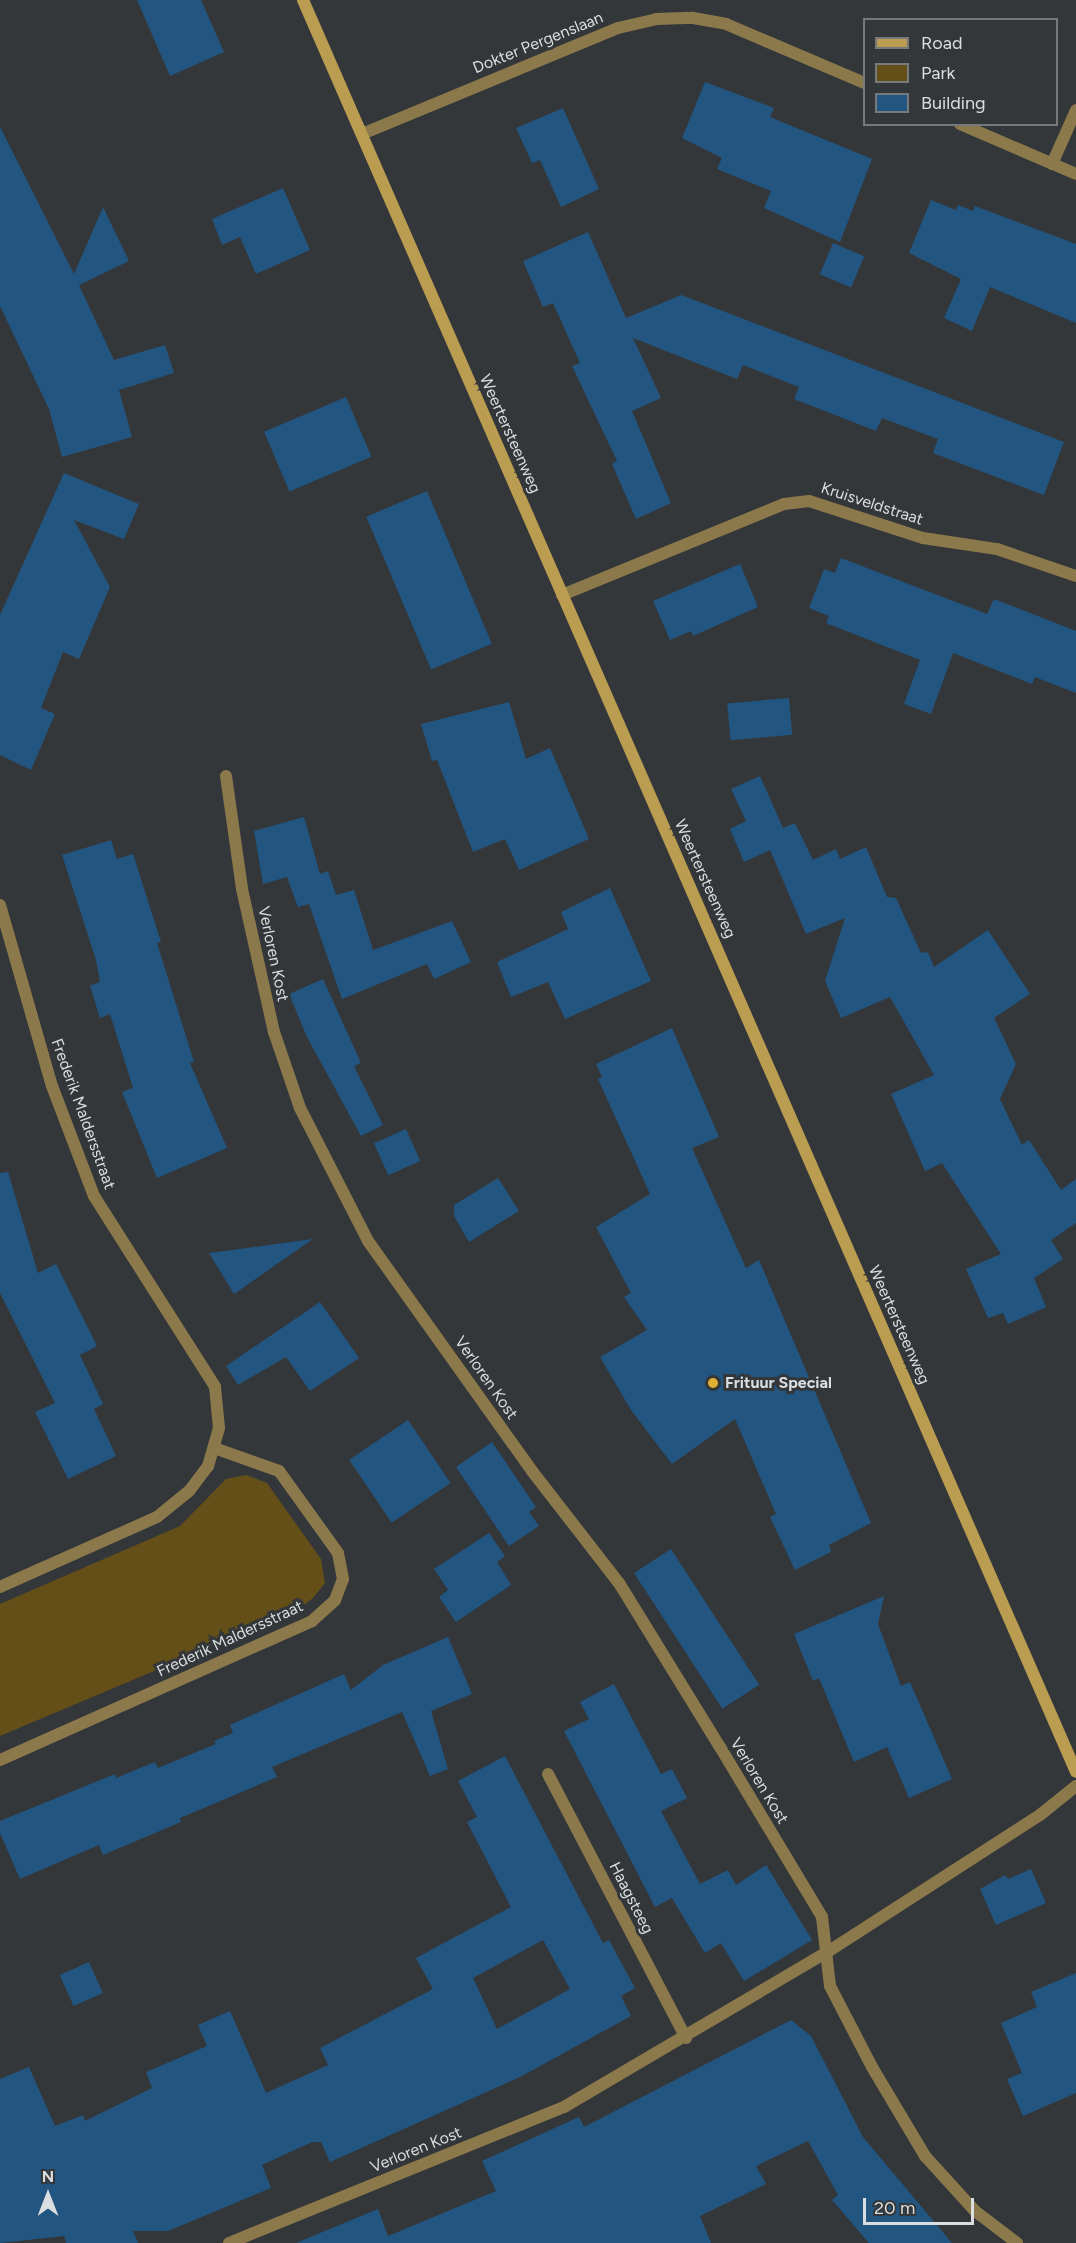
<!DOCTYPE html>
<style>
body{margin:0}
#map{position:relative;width:1076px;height:2243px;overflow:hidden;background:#34373a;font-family:Figtree,sans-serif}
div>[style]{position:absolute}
.green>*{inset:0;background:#634f17}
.building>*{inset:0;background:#225580;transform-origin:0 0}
.lane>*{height:12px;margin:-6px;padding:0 6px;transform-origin:6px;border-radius:6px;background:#8b794b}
.street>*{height:12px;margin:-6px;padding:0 6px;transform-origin:6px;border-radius:6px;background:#8b794b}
.secondary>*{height:12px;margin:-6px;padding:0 6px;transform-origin:6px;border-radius:6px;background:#bb9d51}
.dots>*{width:16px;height:16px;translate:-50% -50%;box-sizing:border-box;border:3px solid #34373a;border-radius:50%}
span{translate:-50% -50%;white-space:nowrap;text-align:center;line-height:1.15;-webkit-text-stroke:6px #34373a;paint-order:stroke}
.street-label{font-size:16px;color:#dbdee0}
.poi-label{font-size:16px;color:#dbdee0;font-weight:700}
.left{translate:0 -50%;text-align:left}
.legend{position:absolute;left:863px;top:18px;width:195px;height:108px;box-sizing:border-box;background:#34373a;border:2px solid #777a7c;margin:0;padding:8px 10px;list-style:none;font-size:18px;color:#dbdee0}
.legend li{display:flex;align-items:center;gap:12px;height:30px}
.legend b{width:30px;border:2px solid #777a7c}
.north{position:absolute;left:18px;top:2165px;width:60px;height:60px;-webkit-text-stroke:4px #34373a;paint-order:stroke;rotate:0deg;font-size:16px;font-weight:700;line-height:24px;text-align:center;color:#dbdee0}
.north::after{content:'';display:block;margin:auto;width:21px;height:27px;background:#dbdee0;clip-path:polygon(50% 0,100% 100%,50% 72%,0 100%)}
.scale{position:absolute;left:863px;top:2198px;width:111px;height:27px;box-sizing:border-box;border:3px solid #dbdee0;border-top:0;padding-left:8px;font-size:18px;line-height:21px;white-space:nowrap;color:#dbdee0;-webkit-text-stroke:4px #34373a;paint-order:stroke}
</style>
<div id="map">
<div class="green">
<div style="clip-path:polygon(246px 1475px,267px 1483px,321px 1559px,325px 1583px,313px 1598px,296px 1611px,0 1736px,0 1604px,180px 1526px,226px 1479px)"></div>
</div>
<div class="building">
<div style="clip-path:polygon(137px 0,201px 0,224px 52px,170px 76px)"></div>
<div style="clip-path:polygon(705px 82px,774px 108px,770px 117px,872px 159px,840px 242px,764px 208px,771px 191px,717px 169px,722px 158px,682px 138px)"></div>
<div style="clip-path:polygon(563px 108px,599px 189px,561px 207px,540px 160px,532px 163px,516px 128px)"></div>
<div style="clip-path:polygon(0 127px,74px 274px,103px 207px,129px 261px,79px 285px,114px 360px,165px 345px,174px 373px,119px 390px,132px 437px,62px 457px,49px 409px,0 306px)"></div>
<div style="clip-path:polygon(283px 188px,310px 250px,256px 274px,240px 237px,222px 245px,212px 219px)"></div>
<div style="clip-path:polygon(931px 200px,956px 210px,958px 205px,973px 211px,975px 206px,1076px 244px,1076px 323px,990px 287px,972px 331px,944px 318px,961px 279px,909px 253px)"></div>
<div style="clip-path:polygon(588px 232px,626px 318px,681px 295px,1064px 442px,1044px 495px,933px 453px,938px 439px,882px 418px,876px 431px,794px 399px,799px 387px,743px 365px,737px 379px,633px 338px,661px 398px,632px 411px,671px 503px,636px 519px,612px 464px,617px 461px,572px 366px,580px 363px,553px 303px,543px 307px,523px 261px)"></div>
<div style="left:833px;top:243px;width:34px;height:34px;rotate:23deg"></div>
<div style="left:346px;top:397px;width:65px;height:89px;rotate:67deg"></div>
<div style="clip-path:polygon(64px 473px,139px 504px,124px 539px,74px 520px,110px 587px,79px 659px,63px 652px,41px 708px,55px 714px,31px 770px,0 755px,0 615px)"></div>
<div style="left:427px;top:491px;width:166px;height:66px;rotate:67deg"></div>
<div style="clip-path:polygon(841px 558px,987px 614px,994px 599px,1076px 631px,1076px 693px,1035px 677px,1032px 684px,953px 653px,931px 714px,904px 704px,920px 660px,826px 623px,829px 616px,809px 608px,824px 569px,835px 573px)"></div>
<div style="clip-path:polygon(740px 564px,758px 607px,693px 636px,691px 631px,670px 640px,653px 601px)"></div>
<div style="left:789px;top:698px;width:37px;height:62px;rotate:85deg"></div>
<div style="clip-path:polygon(509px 702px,526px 759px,550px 748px,589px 839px,519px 870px,505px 839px,473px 852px,437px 760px,432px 761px,421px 724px)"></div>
<div style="clip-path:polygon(760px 776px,783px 828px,795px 823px,813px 860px,836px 849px,840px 859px,866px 847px,887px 897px,896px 898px,921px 953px,928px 952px,934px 967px,988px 930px,1030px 994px,994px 1018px,1016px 1064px,1000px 1099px,1022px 1145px,1029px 1140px,1061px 1190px,1076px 1179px,1076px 1223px,1051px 1240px,1063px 1259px,1034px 1278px,1046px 1307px,1008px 1324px,1003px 1313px,988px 1318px,966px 1269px,1001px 1254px,942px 1163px,925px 1171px,891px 1094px,934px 1075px,890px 997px,841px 1018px,825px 981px,845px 918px,806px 934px,770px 850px,744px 862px,730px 829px,746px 821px,731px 789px)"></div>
<div style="clip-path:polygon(304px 817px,320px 874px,328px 871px,336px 895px,354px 890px,373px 950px,452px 921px,471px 962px,434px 979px,427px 964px,342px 999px,309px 904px,298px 907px,287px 877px,263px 884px,254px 831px)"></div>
<div style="clip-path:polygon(111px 840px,117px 859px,133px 854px,161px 942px,157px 943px,194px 1062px,190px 1063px,227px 1148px,157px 1178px,122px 1092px,133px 1088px,110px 1014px,100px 1018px,90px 986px,100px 982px,96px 960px,62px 855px)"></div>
<div style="clip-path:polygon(610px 888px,651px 981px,565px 1019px,548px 982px,511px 997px,497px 962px,568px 929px,561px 912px)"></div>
<div style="clip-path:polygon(323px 979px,361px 1063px,354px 1066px,383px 1125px,361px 1136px,307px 1037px,289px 994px)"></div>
<div style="clip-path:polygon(672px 1028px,719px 1137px,692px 1148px,746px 1268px,759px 1260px,871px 1523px,829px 1545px,831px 1552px,795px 1570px,770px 1517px,776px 1514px,735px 1419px,672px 1464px,631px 1410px,600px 1357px,647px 1330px,624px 1297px,631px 1293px,596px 1227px,650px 1194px,598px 1079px,602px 1077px,596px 1064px)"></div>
<div style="left:406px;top:1129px;width:35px;height:35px;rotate:66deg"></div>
<div style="clip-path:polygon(8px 1172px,38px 1273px,56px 1264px,97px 1346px,80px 1355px,103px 1404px,94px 1409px,116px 1456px,68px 1479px,35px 1412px,55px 1403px,0 1293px,0 1173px)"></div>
<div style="clip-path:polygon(498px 1178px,519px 1211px,469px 1242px,454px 1216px,454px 1205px)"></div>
<div style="clip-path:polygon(313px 1239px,234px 1294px,209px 1253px)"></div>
<div style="clip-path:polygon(320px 1302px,359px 1358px,310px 1391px,286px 1357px,238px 1385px,226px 1366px)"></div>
<div style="left:408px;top:1420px;width:76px;height:71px;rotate:56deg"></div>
<div style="clip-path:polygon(492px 1442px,536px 1507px,529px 1512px,539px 1526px,509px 1546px,456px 1467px)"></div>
<div style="clip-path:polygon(489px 1533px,505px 1556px,497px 1562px,511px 1585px,456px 1622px,439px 1597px,448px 1590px,434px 1569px)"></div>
<div style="left:671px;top:1549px;width:162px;height:44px;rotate:57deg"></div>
<div style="clip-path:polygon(884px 1596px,878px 1624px,901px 1686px,910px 1682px,952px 1779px,909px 1798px,887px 1747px,854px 1762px,819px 1678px,813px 1681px,794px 1634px)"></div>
<div style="clip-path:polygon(448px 1637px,472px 1694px,431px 1711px,448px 1769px,430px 1776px,402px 1712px,272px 1767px,277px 1777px,180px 1818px,181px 1822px,103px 1855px,99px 1845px,20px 1879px,0 1833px,0 1821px,115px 1774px,116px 1778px,155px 1762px,158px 1768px,216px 1744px,214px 1741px,233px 1733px,230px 1725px,344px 1674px,351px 1690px,383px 1665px)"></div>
<div style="clip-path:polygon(614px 1684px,661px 1774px,672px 1769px,687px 1798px,661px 1811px,700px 1884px,728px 1870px,736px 1885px,766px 1865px,812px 1940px,744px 1981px,721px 1943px,705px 1953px,672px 1898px,655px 1907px,564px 1731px,589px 1719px,580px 1702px)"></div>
<div style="clip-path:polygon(evenodd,505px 1756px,603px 1943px,609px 1940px,635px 1988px,621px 1996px,631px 2016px,522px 2076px,330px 2162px,321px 2142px,312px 2142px,262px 2165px,271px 2188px,168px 2231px,133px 2231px,138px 2243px,66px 2243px,64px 2236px,0 2243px,0 2079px,29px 2067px,55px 2126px,83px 2115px,85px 2121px,152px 2088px,146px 2072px,207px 2046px,198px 2025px,230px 2011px,266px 2093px,328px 2065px,320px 2048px,433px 1989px,416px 1958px,511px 1907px,467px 1822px,477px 1817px,458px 1781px,505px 1756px,543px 1940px,570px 1989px,497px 2029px,473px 1978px,543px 1940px)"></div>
<div style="clip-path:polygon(1031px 1869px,1046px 1903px,996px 1925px,980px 1889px,1005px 1875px,1008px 1879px)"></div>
<div style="left:89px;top:1962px;width:34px;height:32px;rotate:66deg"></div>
<div style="clip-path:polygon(1076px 1973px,1076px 2093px,1023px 2116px,1007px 2079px,1022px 2073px,1001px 2023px,1037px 2007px,1031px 1992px)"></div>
<div style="clip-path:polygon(791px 2020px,811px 2036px,863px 2137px,952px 2243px,869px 2243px,832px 2200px,838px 2195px,808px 2141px,756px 2166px,766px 2184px,700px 2216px,711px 2243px,296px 2243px,378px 2209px,388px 2236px,496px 2191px,482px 2161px,579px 2117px,584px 2127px)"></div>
</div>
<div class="lane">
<div style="left:548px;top:1774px;width:298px;rotate:62.4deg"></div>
</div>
<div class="street">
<div style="left:960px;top:124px;width:126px;rotate:23.3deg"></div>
<div style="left:362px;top:134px;width:277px;rotate:-22.5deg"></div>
<div style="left:618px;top:28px;width:39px;rotate:-13deg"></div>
<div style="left:656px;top:19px;width:37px;rotate:-2deg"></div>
<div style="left:693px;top:18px;width:34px;rotate:10deg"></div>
<div style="left:726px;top:24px;width:150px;rotate:23.1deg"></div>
<div style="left:1052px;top:164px;width:59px;rotate:-66deg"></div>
<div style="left:562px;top:595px;width:240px;rotate:-22.3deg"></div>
<div style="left:784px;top:504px;width:25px;rotate:-7deg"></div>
<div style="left:809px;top:501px;width:120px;rotate:18deg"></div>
<div style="left:923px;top:538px;width:75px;rotate:8.5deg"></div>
<div style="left:997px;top:549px;width:83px;rotate:18.9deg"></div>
<div style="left:226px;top:776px;width:114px;rotate:81.9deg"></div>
<div style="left:242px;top:889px;width:147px;rotate:77.4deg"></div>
<div style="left:274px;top:1032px;width:80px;rotate:71.1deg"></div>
<div style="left:300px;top:1108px;width:149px;rotate:62.9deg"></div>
<div style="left:368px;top:1241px;width:282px;rotate:54.5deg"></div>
<div style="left:532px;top:1471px;width:142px;rotate:52.2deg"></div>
<div style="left:619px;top:1583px;width:193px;rotate:58.4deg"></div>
<div style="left:720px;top:1747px;width:198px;rotate:59deg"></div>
<div style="left:822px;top:1917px;width:69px;rotate:83.4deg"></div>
<div style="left:830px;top:1986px;width:91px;rotate:62.6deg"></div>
<div style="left:872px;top:2067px;width:104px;rotate:59.2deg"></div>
<div style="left:925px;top:2156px;width:74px;rotate:47.7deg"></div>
<div style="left:975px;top:2211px;width:53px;rotate:37.3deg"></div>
<div style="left:0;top:905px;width:188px;rotate:74deg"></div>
<div style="left:52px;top:1086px;width:118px;rotate:69.1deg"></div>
<div style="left:94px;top:1196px;width:226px;rotate:57.6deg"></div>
<div style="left:215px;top:1387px;width:41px;rotate:84.4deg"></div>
<div style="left:219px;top:1428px;width:40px;rotate:106deg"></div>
<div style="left:208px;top:1466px;width:31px;rotate:127deg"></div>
<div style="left:189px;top:1491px;width:41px;rotate:140.9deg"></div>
<div style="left:157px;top:1517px;width:172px;rotate:156deg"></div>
<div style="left:0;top:1760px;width:342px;rotate:-24deg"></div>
<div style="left:312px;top:1621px;width:31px;rotate:-42deg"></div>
<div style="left:335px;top:1600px;width:22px;rotate:-69deg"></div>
<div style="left:343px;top:1579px;width:26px;rotate:-101deg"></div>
<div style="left:338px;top:1553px;width:101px;rotate:-125.7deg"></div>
<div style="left:279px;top:1471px;width:69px;rotate:-160.5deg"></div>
<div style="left:229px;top:2243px;width:362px;rotate:-22.1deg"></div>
<div style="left:564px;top:2107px;width:308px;rotate:-30.5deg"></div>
<div style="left:829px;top:1951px;width:251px;rotate:-32.8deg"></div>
<div style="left:1040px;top:1815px;width:46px;rotate:-38.9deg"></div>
</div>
<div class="secondary">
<div style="left:303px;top:0;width:1933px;rotate:66.43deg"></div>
</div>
<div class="dots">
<div style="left:713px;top:1383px;background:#deb133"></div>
</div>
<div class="street-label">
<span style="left:538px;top:43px;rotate:-22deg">Dokter Pergenslaan</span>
<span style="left:510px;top:434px;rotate:66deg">Weertersteenweg</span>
<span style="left:872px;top:504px;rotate:18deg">Kruisveldstraat</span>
<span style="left:705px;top:879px;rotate:66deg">Weertersteenweg</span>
<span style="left:273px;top:954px;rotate:78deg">Verloren Kost</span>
<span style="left:83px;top:1114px;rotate:70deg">Frederik Maldersstraat</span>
<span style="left:899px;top:1325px;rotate:66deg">Weertersteenweg</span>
<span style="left:486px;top:1378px;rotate:55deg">Verloren Kost</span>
<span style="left:230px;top:1639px;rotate:-25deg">Frederik Maldersstraat</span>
<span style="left:759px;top:1781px;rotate:59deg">Verloren Kost</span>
<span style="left:631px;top:1898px;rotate:63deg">Haagsteeg</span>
<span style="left:416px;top:2150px;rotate:-22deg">Verloren Kost</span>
</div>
<div class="poi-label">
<span class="left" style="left:725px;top:1383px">Frituur Special</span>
</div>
<ul class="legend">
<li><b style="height:8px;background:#bb9d51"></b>Road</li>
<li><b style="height:16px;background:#634f17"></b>Park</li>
<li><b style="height:16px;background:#225580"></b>Building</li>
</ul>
<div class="north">N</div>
<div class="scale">20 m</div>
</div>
